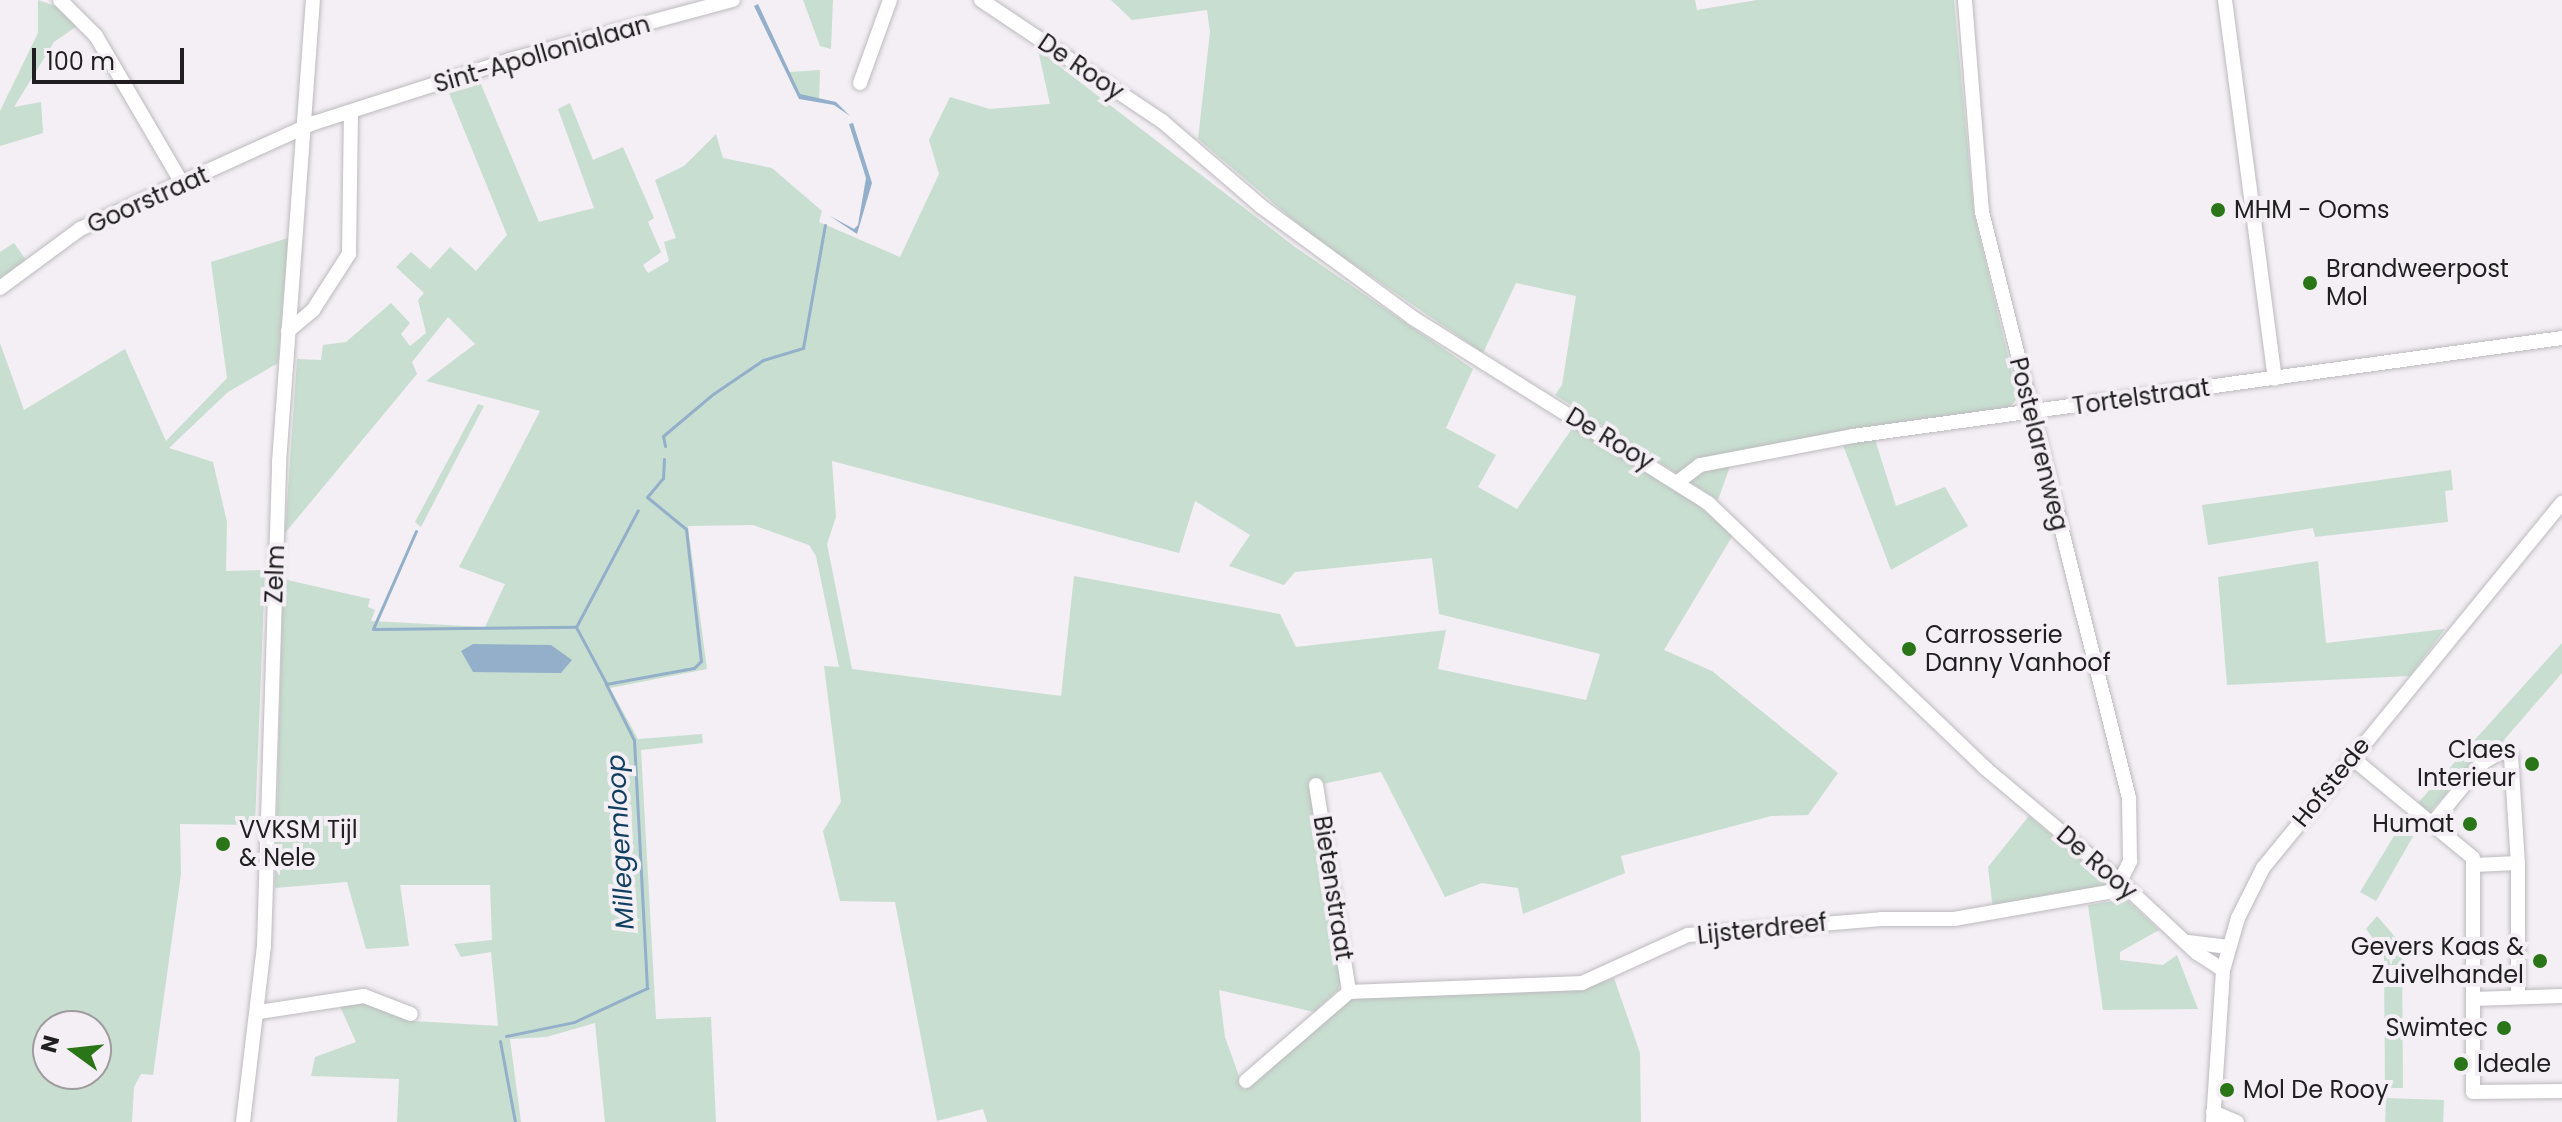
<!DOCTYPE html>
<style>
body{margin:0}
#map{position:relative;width:2562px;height:1122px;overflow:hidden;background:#f3eff4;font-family:Poppins,sans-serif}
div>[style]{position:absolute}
.green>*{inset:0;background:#c8ded0;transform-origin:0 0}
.water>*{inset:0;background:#93afc9}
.stream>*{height:3px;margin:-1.5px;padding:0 1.5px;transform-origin:1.5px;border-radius:1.5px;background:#93afc9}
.roads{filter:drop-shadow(0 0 2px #bdbabf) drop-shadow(0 0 2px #bdbabf)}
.minor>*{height:14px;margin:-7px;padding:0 7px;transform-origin:7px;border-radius:7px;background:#fff}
.dots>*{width:22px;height:22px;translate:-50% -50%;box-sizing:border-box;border:4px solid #f3eff4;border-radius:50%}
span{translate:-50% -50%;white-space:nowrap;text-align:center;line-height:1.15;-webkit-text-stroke:8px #f3eff4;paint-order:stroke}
.street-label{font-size:24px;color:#201e20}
.poi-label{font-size:24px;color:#201e20}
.left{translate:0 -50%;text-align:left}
.right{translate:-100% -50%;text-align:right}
.water-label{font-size:26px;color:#113f62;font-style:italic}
.north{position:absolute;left:32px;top:1010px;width:80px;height:80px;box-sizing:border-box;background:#f3eff4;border:2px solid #9f9b9f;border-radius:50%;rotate:285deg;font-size:22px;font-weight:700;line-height:32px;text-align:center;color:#201e20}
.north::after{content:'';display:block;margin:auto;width:28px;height:36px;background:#2b7519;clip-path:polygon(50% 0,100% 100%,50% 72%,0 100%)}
.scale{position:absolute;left:32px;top:48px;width:152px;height:36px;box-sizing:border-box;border:4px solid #201e20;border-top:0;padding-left:10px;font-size:24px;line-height:28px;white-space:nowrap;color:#201e20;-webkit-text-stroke:6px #f3eff4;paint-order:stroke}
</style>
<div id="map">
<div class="green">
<div style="clip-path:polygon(38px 0,64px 9px,80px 24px,54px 42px,14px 107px,41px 102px,43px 133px,0 146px,0 111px,38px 33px)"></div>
<div style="clip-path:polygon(803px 0,833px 0,831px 49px,820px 46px)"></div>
<div style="clip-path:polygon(1111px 0,1695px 0,1697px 10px,1757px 0,1954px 0,1974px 214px,2018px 398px,2008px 409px,1872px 430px,1896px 506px,1945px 487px,1968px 526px,1891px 570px,1838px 432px,1734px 455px,1718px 500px,1555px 395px,1562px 385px,1576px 296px,1516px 283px,1483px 353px,1311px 235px,1198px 139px,1210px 32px,1207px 10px,1132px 20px)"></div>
<div style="clip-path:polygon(evenodd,1038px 50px,1295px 247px,1473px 369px,1446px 428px,1496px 455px,1478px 487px,1517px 509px,1573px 427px,1694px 502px,1733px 535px,1664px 650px,1712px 671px,1838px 773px,1808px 815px,1771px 816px,1621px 856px,1625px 873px,1523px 914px,1518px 888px,1482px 883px,1445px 897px,1381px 772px,1322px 784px,1342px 978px,1338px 990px,1314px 1012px,1219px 990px,1225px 1037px,1244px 1090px,1346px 999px,1584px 988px,1614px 978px,1640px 1053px,1641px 1122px,987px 1122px,983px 1109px,937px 1121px,895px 902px,840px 901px,823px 831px,841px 802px,824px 666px,839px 667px,816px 556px,809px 545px,753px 525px,688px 526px,707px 669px,610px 688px,638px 739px,702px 734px,703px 743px,641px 750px,656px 1019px,711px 1017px,716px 1122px,605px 1122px,595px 1023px,546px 1037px,510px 1039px,521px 1122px,397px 1122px,399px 1079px,311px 1076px,315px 1057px,356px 1042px,338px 1002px,355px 999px,414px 1021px,498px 1026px,491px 952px,461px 957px,454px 944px,492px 940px,490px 885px,400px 885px,409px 946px,366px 949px,347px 882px,275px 888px,283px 579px,370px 599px,368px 607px,375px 610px,371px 621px,485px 627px,505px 584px,459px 567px,540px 411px,426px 381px,475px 344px,448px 317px,412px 362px,417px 374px,285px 533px,297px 359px,321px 360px,323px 345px,346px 342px,391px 303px,410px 323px,401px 334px,410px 346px,426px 333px,418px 300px,424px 293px,396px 267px,411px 252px,430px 269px,450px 247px,476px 271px,507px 235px,449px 93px,480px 82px,539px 222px,594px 208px,558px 109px,570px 103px,593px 160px,623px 147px,654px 218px,648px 222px,661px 252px,643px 265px,648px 273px,669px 261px,664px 242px,676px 238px,655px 180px,684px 166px,716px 134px,723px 158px,772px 168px,822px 211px,819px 222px,900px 257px,939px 174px,929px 140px,950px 97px,990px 109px,1050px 104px,1038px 50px,832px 461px,1179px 553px,1195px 501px,1250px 535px,1229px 566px,1284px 585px,1295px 572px,1432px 558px,1439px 614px,1600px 654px,1586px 700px,1438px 669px,1446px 630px,1296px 647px,1280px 614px,1074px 576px,1061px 696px,852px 669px,827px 544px,836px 517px,832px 461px)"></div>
<div style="clip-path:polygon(820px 70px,819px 100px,799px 94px,789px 72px)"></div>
<div style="clip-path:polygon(evenodd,288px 238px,278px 363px,228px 392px,169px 448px,213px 462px,227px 522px,226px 571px,265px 570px,255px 825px,180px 824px,181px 874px,153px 1075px,141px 1074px,134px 1087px,132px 1122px,0 1122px,0 343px,24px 410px,125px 349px,166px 441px,227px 378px,211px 262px,288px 238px,48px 1026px,96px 1026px,96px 1074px,48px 1074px,48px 1026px)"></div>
<div style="clip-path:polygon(14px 243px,26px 260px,0 278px,0 252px)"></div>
<div style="clip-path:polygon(478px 404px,484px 406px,421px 527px,415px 522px)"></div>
<div style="clip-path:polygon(2451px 470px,2453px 490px,2445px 491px,2448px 522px,2315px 537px,2313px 528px,2208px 545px,2202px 505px)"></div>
<div style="clip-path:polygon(2318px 561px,2326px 643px,2445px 629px,2410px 676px,2227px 685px,2218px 577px)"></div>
<div style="clip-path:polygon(2562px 643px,2562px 673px,2497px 748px,2475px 760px,2428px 814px,2417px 804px)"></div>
<div style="clip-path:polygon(2408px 813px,2419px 826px,2376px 901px,2360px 892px)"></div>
<div style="clip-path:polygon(2029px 816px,2110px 884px,2105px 891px,1993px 910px,1988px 867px)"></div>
<div style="clip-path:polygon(2126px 899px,2159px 930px,2120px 952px,2120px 960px,2163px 965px,2177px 955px,2198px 1009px,2103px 1010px,2088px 905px)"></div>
<div style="clip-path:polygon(2377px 916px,2402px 945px,2403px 1088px,2385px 1088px,2384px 953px,2366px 929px)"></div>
<div style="left:2386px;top:1098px;width:58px;height:24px;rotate:2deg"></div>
</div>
<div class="water">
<div style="clip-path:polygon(758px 4px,800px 94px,836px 102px,850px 116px,834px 105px,799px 99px,754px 6px)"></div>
<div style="clip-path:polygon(853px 123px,872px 183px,857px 234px,830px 216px,854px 229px,858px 225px,866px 178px,849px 124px)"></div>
<div style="clip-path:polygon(473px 644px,551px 645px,572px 660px,561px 673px,473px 672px,461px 651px)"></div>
</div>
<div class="stream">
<div style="left:665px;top:446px;width:10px;rotate:-101deg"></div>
<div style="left:663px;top:436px;width:65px;rotate:-40deg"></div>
<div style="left:713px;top:394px;width:60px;rotate:-34.2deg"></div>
<div style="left:763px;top:360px;width:42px;rotate:-16.7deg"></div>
<div style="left:803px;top:348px;width:125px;rotate:-79.9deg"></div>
<div style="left:416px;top:531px;width:107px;rotate:113.7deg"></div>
<div style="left:373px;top:629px;width:203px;rotate:-0.6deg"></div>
<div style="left:606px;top:683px;width:64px;rotate:-118.2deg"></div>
<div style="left:576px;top:627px;width:132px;rotate:-62.1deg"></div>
<div style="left:506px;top:1036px;width:69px;rotate:-11.6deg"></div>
<div style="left:574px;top:1022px;width:81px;rotate:-25deg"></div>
<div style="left:647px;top:988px;width:248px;rotate:-93deg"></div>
<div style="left:634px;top:740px;width:63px;rotate:-116.6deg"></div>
<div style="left:606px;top:684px;width:89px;rotate:-10.3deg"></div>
<div style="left:694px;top:668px;width:10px;rotate:-45deg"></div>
<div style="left:701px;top:661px;width:133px;rotate:-96.5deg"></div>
<div style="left:686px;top:529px;width:50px;rotate:-140.6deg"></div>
<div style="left:647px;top:497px;width:25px;rotate:-50deg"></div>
<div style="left:663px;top:478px;width:19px;rotate:-87deg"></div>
<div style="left:500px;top:1041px;width:82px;rotate:79.5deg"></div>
</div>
<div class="roads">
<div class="minor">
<div style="left:60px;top:0;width:51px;rotate:45deg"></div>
<div style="left:96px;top:36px;width:170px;rotate:59.7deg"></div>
<div style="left:981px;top:0;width:218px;rotate:33.8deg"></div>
<div style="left:1162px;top:121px;width:132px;rotate:40.7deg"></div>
<div style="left:1262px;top:207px;width:187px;rotate:36.3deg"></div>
<div style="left:1413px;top:318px;width:348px;rotate:32.1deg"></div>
<div style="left:1708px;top:503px;width:383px;rotate:43.7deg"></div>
<div style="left:1985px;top:768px;width:177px;rotate:40deg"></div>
<div style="left:2121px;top:882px;width:104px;rotate:43.1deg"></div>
<div style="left:2197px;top:953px;width:31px;rotate:33deg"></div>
<div style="left:2225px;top:0;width:382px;rotate:82.5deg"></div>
<div style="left:860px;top:83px;width:88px;rotate:-70.1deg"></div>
<div style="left:0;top:288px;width:99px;rotate:-36.4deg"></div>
<div style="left:80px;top:229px;width:257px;rotate:-24.4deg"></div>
<div style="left:314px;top:123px;width:206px;rotate:-17.8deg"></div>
<div style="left:510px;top:60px;width:231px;rotate:-15.1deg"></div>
<div style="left:288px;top:331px;width:33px;rotate:-40deg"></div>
<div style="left:313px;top:310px;width:67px;rotate:-57.3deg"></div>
<div style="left:349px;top:254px;width:142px;rotate:-89.2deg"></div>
<div style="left:1679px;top:481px;width:26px;rotate:-37deg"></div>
<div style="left:1700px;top:465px;width:156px;rotate:-10.7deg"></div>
<div style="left:1853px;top:436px;width:716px;rotate:-7.87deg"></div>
<div style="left:2351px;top:757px;width:158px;rotate:39.6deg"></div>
<div style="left:2473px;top:858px;width:234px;rotate:90deg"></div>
<div style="left:2473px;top:1092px;width:89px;rotate:-0.6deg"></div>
<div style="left:1316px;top:785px;width:210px;rotate:80.9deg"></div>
<div style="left:2432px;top:824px;width:79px;rotate:-50.7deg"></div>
<div style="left:2482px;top:763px;width:23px;rotate:-31deg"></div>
<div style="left:2502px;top:751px;width:10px;rotate:29deg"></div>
<div style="left:2511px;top:756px;width:107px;rotate:86.3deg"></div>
<div style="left:2518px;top:863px;width:134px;rotate:90deg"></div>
<div style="left:2474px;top:865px;width:44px;rotate:-2.6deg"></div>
<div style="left:2188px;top:942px;width:41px;rotate:7deg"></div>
<div style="left:2473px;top:999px;width:89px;rotate:-1.9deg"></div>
<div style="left:259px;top:1012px;width:106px;rotate:-8.7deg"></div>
<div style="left:364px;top:996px;width:50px;rotate:21deg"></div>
<div style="left:1246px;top:1081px;width:136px;rotate:-40.8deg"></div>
<div style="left:1349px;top:992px;width:233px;rotate:-2.2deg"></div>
<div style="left:1582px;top:983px;width:116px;rotate:-24.4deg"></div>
<div style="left:1688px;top:935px;width:194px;rotate:-4.7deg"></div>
<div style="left:1881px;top:919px;width:73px"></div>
<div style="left:1954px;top:919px;width:163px;rotate:-9.9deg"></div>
<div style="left:2115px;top:891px;width:34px;rotate:-63deg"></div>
<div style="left:2130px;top:861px;width:63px;rotate:-90.9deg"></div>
<div style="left:2129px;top:798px;width:604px;rotate:-104.08deg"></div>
<div style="left:1982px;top:212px;width:213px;rotate:-94.6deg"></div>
<div style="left:2213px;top:1112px;width:26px;rotate:23deg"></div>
<div style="left:243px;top:1122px;width:177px;rotate:-83.2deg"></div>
<div style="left:264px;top:946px;width:484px;rotate:-88.2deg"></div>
<div style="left:279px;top:462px;width:463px;rotate:-85.8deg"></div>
<div style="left:2213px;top:1122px;width:152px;rotate:-86.2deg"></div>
<div style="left:2223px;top:970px;width:54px;rotate:-73.9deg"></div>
<div style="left:2238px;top:918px;width:56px;rotate:-63.4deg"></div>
<div style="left:2263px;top:868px;width:472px;rotate:-50.7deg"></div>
</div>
</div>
<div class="dots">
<div style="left:2218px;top:210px;background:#2b7519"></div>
<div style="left:2310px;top:283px;background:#2b7519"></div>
<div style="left:1909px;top:649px;background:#2b7519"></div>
<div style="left:2532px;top:764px;background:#2b7519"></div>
<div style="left:2470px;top:824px;background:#2b7519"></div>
<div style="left:223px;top:844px;background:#2b7519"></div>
<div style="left:2540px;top:961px;background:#2b7519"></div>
<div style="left:2504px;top:1028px;background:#2b7519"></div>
<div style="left:2461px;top:1064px;background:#2b7519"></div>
<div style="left:2227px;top:1090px;background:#2b7519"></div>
</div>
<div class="street-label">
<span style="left:542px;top:54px;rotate:-16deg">Sint-Apollonialaan</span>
<span style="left:1081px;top:67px;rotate:34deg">De Rooy</span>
<span style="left:148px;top:200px;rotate:-24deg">Goorstraat</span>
<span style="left:2141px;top:397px;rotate:-8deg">Tortelstraat</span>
<span style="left:1610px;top:439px;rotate:31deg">De Rooy</span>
<span style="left:2039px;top:444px;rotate:76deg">Postelarenweg</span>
<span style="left:275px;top:574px;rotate:-88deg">Zelm</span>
<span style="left:2331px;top:782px;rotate:-51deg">Hofstede</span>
<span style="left:2097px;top:863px;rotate:41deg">De Rooy</span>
<span style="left:1333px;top:888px;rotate:81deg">Bietenstraat</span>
<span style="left:1762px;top:929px;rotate:-6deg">Lijsterdreef</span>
</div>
<div class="poi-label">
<span class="left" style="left:2234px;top:210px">MHM - Ooms</span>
<span class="left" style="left:2326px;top:283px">Brandweerpost<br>Mol</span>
<span class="left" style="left:1925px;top:649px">Carrosserie<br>Danny Vanhoof</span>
<span class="right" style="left:2516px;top:764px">Claes<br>Interieur</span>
<span class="right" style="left:2454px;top:824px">Humat</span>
<span class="left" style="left:239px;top:844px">VVKSM Tijl<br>&amp; Nele</span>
<span class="right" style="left:2524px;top:961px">Gevers Kaas &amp;<br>Zuivelhandel</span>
<span class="right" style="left:2488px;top:1028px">Swimtec</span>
<span class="left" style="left:2477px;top:1064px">Ideale</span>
<span class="left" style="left:2243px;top:1090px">Mol De Rooy</span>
</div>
<div class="water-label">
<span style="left:621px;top:842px;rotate:-93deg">Millegemloop</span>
</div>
<div class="north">N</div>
<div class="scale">100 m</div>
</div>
